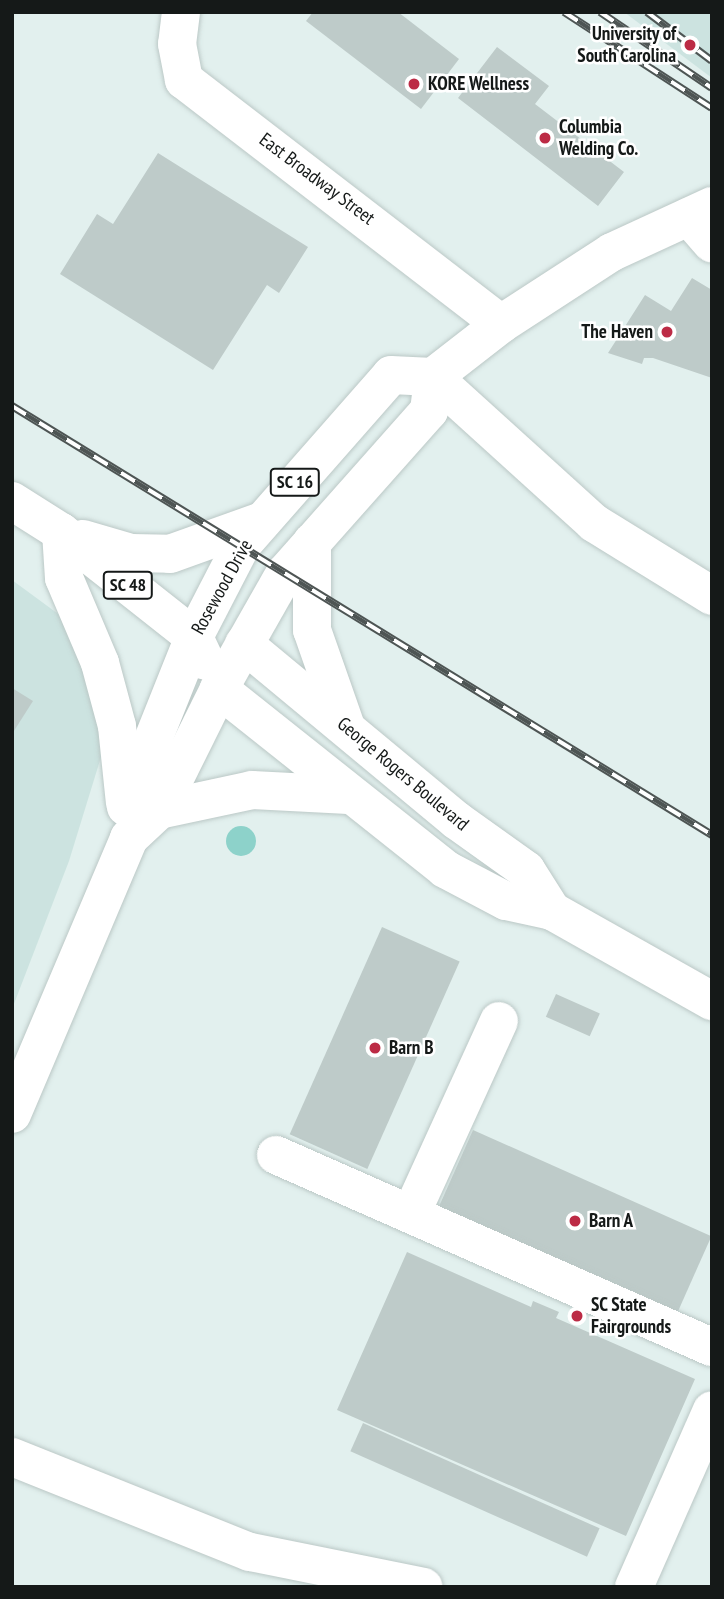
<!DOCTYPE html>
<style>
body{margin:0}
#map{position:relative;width:724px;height:1599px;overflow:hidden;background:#e2f0ee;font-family:"PT Sans Narrow",sans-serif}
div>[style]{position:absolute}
.built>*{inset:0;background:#cce3e0}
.water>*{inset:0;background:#8dd2ca}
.round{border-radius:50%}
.building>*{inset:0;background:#becbc9;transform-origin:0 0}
.roads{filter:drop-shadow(0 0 2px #bbc8c6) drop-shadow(0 0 2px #bbc8c6)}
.minor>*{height:38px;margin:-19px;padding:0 19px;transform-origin:19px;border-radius:19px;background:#fff}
.major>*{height:38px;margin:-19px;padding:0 19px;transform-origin:19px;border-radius:19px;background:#fff}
.rail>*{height:8px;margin-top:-4px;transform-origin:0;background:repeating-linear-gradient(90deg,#fff 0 16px,#4e5554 0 32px);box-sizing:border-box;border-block:2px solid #4e5554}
.dots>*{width:19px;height:19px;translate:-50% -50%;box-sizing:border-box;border:4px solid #fff;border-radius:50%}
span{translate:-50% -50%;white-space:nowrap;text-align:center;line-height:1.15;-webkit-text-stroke:5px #fff;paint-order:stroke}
.shield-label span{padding:2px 5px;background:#fff;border:2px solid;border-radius:5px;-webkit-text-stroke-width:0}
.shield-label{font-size:18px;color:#151918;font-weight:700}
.poi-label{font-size:19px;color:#151918;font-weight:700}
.right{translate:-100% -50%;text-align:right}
.left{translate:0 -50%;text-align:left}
.street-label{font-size:19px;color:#151918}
.frame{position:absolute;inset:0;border:14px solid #151918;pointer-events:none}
</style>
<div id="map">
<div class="built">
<div style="clip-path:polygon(624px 12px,712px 12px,712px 78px)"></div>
<div style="clip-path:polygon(12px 580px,61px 616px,93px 671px,105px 744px,69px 861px,12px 1009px)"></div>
</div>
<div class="water">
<div class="round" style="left:226px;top:826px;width:30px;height:30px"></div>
</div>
<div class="building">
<div style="clip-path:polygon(313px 12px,398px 12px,459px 59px,421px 109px,306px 21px)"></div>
<div style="clip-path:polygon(497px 47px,549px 86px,535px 104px,624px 172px,598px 206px,458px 98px)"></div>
<div style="clip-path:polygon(158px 153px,308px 247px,279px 293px,267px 285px,213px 370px,60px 274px,97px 214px,113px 224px)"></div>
<div style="clip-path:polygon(692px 278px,712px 290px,712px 378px,653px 358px,644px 358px,642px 364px,608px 353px,645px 295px,671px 311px)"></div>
<div style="clip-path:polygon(12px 688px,33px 701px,12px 734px)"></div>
<div style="left:382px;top:927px;width:85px;height:227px;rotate:24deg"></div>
<div style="left:556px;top:994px;width:48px;height:25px;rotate:24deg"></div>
<div style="left:473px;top:1130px;width:261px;height:84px;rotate:24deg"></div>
<div style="clip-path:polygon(407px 1252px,531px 1307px,533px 1301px,559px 1312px,556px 1318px,695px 1379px,626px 1536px,337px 1410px)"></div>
<div style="left:363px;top:1423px;width:259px;height:31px;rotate:24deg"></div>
</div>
<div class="roads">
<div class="minor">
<div style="left:181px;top:12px;width:32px;rotate:97deg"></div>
<div style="left:177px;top:44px;width:37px;rotate:79deg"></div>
<div style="left:184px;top:80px;width:400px;rotate:37.6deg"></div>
<div style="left:689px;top:217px;width:35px;rotate:49deg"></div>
<div style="left:433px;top:377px;width:217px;rotate:42.2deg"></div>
<div style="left:594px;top:523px;width:139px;rotate:31.7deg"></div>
<div style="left:244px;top:644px;width:276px;rotate:39.7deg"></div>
<div style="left:456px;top:820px;width:86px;rotate:35.5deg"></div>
<div style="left:526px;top:870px;width:49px;rotate:57.6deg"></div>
<div style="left:219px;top:689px;width:289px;rotate:38.5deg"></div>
<div style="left:445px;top:869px;width:69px;rotate:27.7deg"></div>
<div style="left:506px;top:901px;width:47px;rotate:12.3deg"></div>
<div style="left:552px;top:911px;width:184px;rotate:29.4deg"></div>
<div style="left:276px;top:1155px;width:476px;rotate:23.8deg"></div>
<div style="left:411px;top:1214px;width:212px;rotate:-65.5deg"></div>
<div style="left:12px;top:1457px;width:256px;rotate:21.8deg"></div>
<div style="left:250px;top:1552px;width:177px;rotate:11.4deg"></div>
<div style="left:634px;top:1587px;width:193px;rotate:-66.2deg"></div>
</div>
<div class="major">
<div style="left:12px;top:501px;width:58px;rotate:32.3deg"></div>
<div style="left:61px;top:532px;width:169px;rotate:38.3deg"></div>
<div style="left:194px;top:637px;width:26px;rotate:65deg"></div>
<div style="left:61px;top:532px;width:46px;rotate:86.3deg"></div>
<div style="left:64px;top:578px;width:92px;rotate:67deg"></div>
<div style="left:100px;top:663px;width:65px;rotate:74.9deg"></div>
<div style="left:117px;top:726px;width:77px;rotate:84.1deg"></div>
<div style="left:83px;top:539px;width:50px;rotate:16.3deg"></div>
<div style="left:131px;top:553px;width:39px;rotate:1deg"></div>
<div style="left:170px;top:554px;width:98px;rotate:-19.7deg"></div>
<div style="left:312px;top:542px;width:88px;rotate:90deg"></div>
<div style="left:312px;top:630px;width:100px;rotate:70.7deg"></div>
<div style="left:126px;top:807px;width:183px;rotate:-68.2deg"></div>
<div style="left:194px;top:637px;width:102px;rotate:-62.7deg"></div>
<div style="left:241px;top:546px;width:227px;rotate:-48.7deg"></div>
<div style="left:391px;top:375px;width:42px;rotate:2.7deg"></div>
<div style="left:433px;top:377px;width:86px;rotate:-37.9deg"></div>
<div style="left:501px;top:324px;width:132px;rotate:-33deg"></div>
<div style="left:612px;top:252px;width:110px;rotate:-24.7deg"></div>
<div style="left:159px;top:810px;width:95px;rotate:-12.1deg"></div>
<div style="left:252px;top:790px;width:97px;rotate:3deg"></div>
<div style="left:12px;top:1114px;width:300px;rotate:-67deg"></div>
<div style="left:129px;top:838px;width:41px;rotate:-43deg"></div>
<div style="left:159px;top:810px;width:135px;rotate:-63.6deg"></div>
<div style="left:219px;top:689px;width:133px;rotate:-60.4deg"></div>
<div style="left:285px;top:573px;width:217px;rotate:-48.4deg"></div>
<div style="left:429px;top:411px;width:34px;rotate:-83deg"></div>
</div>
</div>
<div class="rail">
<div style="left:564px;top:12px;width:176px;rotate:33deg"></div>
<div style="left:600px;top:12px;width:135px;rotate:34.2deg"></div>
<div style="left:647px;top:12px;width:81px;rotate:37deg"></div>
<div style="left:12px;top:406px;width:821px;rotate:31.5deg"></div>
</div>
<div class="dots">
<div style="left:690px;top:45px;background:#bc2b45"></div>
<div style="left:414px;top:84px;background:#bc2b45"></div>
<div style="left:545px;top:138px;background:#bc2b45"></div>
<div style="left:667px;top:332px;background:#bc2b45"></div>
<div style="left:375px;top:1048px;background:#bc2b45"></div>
<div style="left:575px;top:1221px;background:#bc2b45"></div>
<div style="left:577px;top:1316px;background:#bc2b45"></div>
</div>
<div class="shield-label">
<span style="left:295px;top:482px">SC 16</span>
<span style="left:128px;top:585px">SC 48</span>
</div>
<div class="poi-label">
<span class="right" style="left:676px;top:45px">University of<br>South Carolina</span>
<span class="left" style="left:428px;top:84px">KORE Wellness</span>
<span class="left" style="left:559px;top:138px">Columbia<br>Welding Co.</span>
<span class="right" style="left:653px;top:332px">The Haven</span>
<span class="left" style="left:389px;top:1048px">Barn B</span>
<span class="left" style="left:589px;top:1221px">Barn A</span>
<span class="left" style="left:591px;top:1316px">SC State<br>Fairgrounds</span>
</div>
<div class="street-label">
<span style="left:317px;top:179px;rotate:37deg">East Broadway Street</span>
<span style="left:222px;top:587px;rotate:-61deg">Rosewood Drive</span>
<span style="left:403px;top:774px;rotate:40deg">George Rogers Boulevard</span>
</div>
<div class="frame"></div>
</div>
